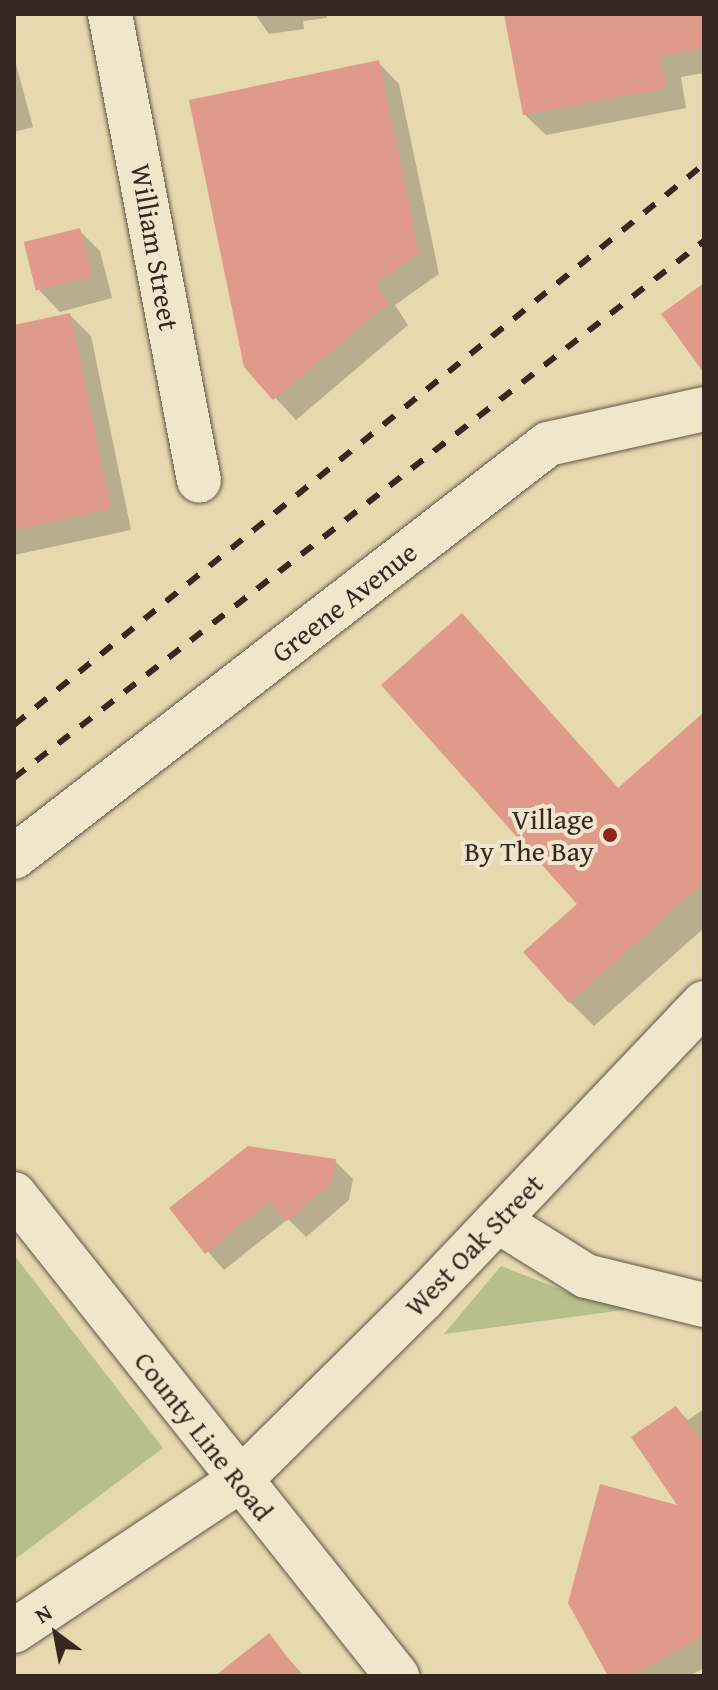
<!DOCTYPE html>
<style>
body{margin:0}
#map{position:relative;width:718px;height:1690px;overflow:hidden;background:#e6d9b0;font-family:"Gentium Book Plus",serif}
div>[style]{position:absolute}
.green>*{inset:0;background:#b7bf8a}
.shadow>*{inset:0;background:#0003}
.building>*{inset:0;background:#e09a89;transform-origin:0 0}
.roads{filter:drop-shadow(0 0 2px #625444) drop-shadow(0 0 2px #625444)}
.street>*{height:44px;margin:-22px;padding:0 22px;transform-origin:22px;border-radius:22px;background:#efe6cc}
.secondary>*{height:44px;margin:-22px;padding:0 22px;transform-origin:22px;border-radius:22px;background:#efe6cc}
.rail>*{height:6px;margin-top:-3px;transform-origin:0;background:repeating-linear-gradient(90deg,#362720 0 14px,transparent 0 28px)}
.dots>*{width:22px;height:22px;translate:-50% -50%;box-sizing:border-box;border:4px solid #efe6cc;border-radius:50%}
span{translate:-50% -50%;white-space:nowrap;text-align:center;line-height:1.15;-webkit-text-stroke:8px #efe6cc;paint-order:stroke}
.street-label{font-size:28px;color:#362720}
.poi-label{font-size:28px;color:#362720}
.right{translate:-100% -50%;text-align:right}
.frame{position:absolute;inset:0;border:16px solid #362720;pointer-events:none}
.north{position:absolute;left:16px;top:1594px;width:80px;height:80px;-webkit-text-stroke:6px #efe6cc;paint-order:stroke;rotate:328deg;font-size:22px;font-weight:700;line-height:32px;text-align:center;color:#362720}
.north::after{content:'';display:block;margin:auto;width:28px;height:36px;background:#362720;clip-path:polygon(50% 0,100% 100%,50% 72%,0 100%)}
</style>
<div id="map">
<div class="green">
<div style="clip-path:polygon(14px 1255px,163px 1448px,14px 1560px)"></div>
<div style="clip-path:polygon(501px 1266px,588px 1300px,639px 1308px,444px 1334px)"></div>
</div>
<div class="shadow">
<div style="clip-path:polygon(255px 14px,326px 14px,327px 18px,303px 21px,304px 29px,269px 34px)"></div>
<div style="clip-path:polygon(506px 14px,704px 14px,704px 73px,681px 77px,686px 108px,546px 135px,524px 114px)"></div>
<div style="clip-path:polygon(14px 57px,33px 127px,14px 132px)"></div>
<div style="clip-path:polygon(378px 62px,399px 84px,439px 274px,395px 305px,408px 325px,296px 420px,246px 366px)"></div>
<div style="clip-path:polygon(79px 230px,100px 251px,112px 298px,60px 312px,39px 290px)"></div>
<div style="clip-path:polygon(70px 315px,91px 336px,131px 530px,14px 555px,14px 327px)"></div>
<div style="clip-path:polygon(486px 640px,620px 790px,704px 715px,704px 928px,594px 1026px,570px 1002px,580px 904px)"></div>
<div style="clip-path:polygon(335px 1161px,353px 1179px,349px 1200px,306px 1237px,288px 1219px,224px 1270px,171px 1209px)"></div>
<div style="clip-path:polygon(676px 1408px,688px 1420px,704px 1409px,704px 1524px)"></div>
<div style="clip-path:polygon(704px 1539px,704px 1668px,689px 1676px,611px 1676px)"></div>
<div style="clip-path:polygon(268px 1636px,304px 1676px,216px 1676px)"></div>
</div>
<div class="building">
<div style="clip-path:polygon(504px 14px,704px 14px,704px 48px,661px 56px,666px 88px,523px 115px)"></div>
<div style="clip-path:polygon(379px 60px,419px 253px,375px 284px,389px 303px,273px 400px,244px 367px,189px 100px)"></div>
<div style="left:80px;top:228px;width:50px;height:58px;rotate:76deg"></div>
<div style="clip-path:polygon(704px 283px,704px 373px,661px 314px)"></div>
<div style="clip-path:polygon(70px 313px,111px 509px,14px 530px,14px 325px)"></div>
<div style="clip-path:polygon(462px 613px,618px 788px,704px 712px,704px 882px,569px 1003px,523px 952px,577px 904px,381px 685px)"></div>
<div style="clip-path:polygon(248px 1146px,336px 1159px,332px 1182px,287px 1221px,270px 1201px,205px 1254px,169px 1208px)"></div>
<div style="clip-path:polygon(676px 1406px,704px 1446px,704px 1635px,630px 1676px,608px 1676px,568px 1603px,600px 1484px,677px 1505px,631px 1437px)"></div>
<div style="clip-path:polygon(269px 1633px,302px 1676px,215px 1676px)"></div>
</div>
<div class="roads">
<div class="street">
<div style="left:110px;top:14px;width:475px;rotate:79.2deg"></div>
<div style="left:14px;top:857px;width:675px;rotate:-37.72deg"></div>
<div style="left:548px;top:444px;width:160px;rotate:-12.6deg"></div>
<div style="left:498px;top:1221px;width:104px;rotate:32deg"></div>
<div style="left:586px;top:1276px;width:122px;rotate:13.8deg"></div>
</div>
<div class="secondary">
<div style="left:14px;top:1194px;width:616px;rotate:51.53deg"></div>
<div style="left:14px;top:1631px;width:270px;rotate:-33.7deg"></div>
<div style="left:239px;top:1481px;width:259px;rotate:-44.7deg"></div>
<div style="left:423px;top:1299px;width:408px;rotate:-46.5deg"></div>
</div>
</div>
<div class="rail">
<div style="left:14px;top:725px;width:889px;rotate:-39.11deg"></div>
<div style="left:14px;top:778px;width:874px;rotate:-37.89deg"></div>
</div>
<div class="dots">
<div style="left:610px;top:835px;background:#8f2418"></div>
</div>
<div class="street-label">
<span style="left:155px;top:247px;rotate:80deg">William Street</span>
<span style="left:344px;top:602px;rotate:-38deg">Greene Avenue</span>
<span style="left:474px;top:1245px;rotate:-46deg">West Oak Street</span>
<span style="left:204px;top:1436px;rotate:52deg">County Line Road</span>
</div>
<div class="poi-label">
<span class="right" style="left:594px;top:835px">Village<br>By The Bay</span>
</div>
<div class="frame"></div>
<div class="north">N</div>
</div>
